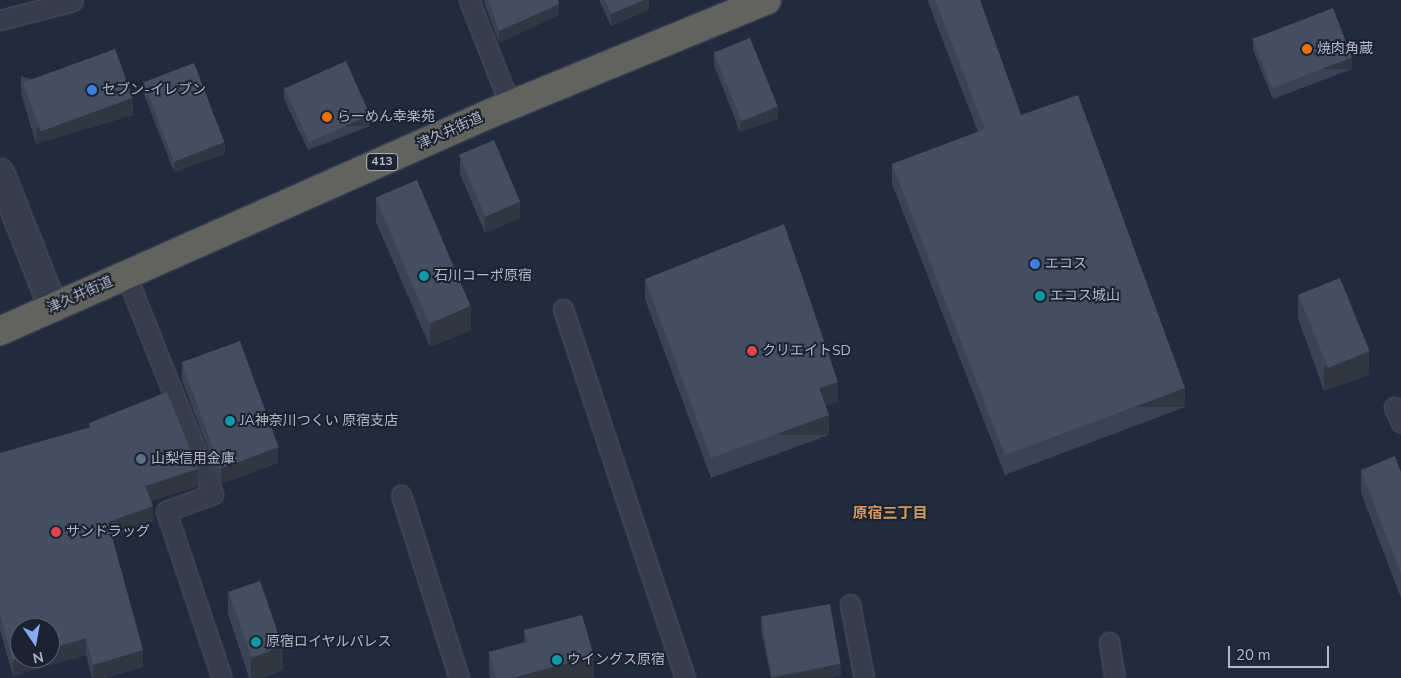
<!DOCTYPE html>
<meta charset="utf-8">
<style>
body{margin:0}
#map{position:relative;width:1401px;height:678px;overflow:hidden;background:#222b3b;font-family:"Nunito Sans","Noto Sans JP",sans-serif}
div>[style]{position:absolute}
.roads{filter:drop-shadow(0 0 1px #515866) drop-shadow(0 0 1px #515866)}
.service>*{height:19px;margin:-9.5px;padding:0 9.5px;transform-origin:9.5px;border-radius:9.5px;background:#363e4b}
.minor>*{height:28px;margin:-14px;padding:0 14px;transform-origin:14px;border-radius:14px;background:#363e4b}
.trunk>*{height:28px;margin:-14px;padding:0 14px;transform-origin:14px;border-radius:14px;background:#62625f}
.wall>*{inset:0;background:#3a4353}
.shaded-wall>*{inset:0;background:#2f3743;transform-origin:0 0}
.building>*{inset:0;background:#434e60;transform-origin:0 0}
.dots>*{width:14px;height:14px;translate:-50% -50%;box-sizing:border-box;border:2px solid #1b2330;border-radius:50%}
span{translate:-50% -50%;white-space:nowrap;text-align:center;line-height:1.15;-webkit-text-stroke:4px #1b2330;paint-order:stroke}
.shield-label span{padding:1px 4px;background:#1b2330;border:1px solid;border-radius:4px;-webkit-text-stroke-width:0}
.shield-label{font-size:12px;color:#b1b8c7;font-weight:700}
.poi-label{font-size:14px;color:#b1b8c7}
.left{translate:0 -50%;text-align:left}
.street-label{font-size:14px;color:#b1b8c7}
.neighbourhood-label{font-size:15px;color:#d39860;font-weight:700}
.north{position:absolute;left:10px;top:618px;width:50px;height:50px;box-sizing:border-box;background:#1b2330;border:1px solid #575f6c;border-radius:50%;rotate:168deg;font-size:14px;font-weight:700;line-height:20px;text-align:center;color:#b1b8c7}
.north::after{content:'';display:block;margin:auto;width:18px;height:22px;background:#87acf6;clip-path:polygon(50% 0,100% 100%,50% 72%,0 100%)}
.scale{position:absolute;left:1228px;top:646px;width:101px;height:22px;box-sizing:border-box;border:2px solid #b1b8c7;border-top:0;padding-left:6px;font-size:15px;line-height:18px;white-space:nowrap;color:#b1b8c7;-webkit-text-stroke:4px #1b2330;paint-order:stroke}
</style>
<div id="map">
<div class="roads">
<div class="service">
<div style="left:469px;top:0;width:113px;rotate:68.7deg"></div>
<div style="left:0;top:20px;width:75px;rotate:-14.6deg"></div>
<div style="left:126px;top:275px;width:236px;rotate:68.3deg"></div>
<div style="left:213px;top:494px;width:50px;rotate:160.1deg"></div>
<div style="left:166px;top:511px;width:176px;rotate:71.5deg"></div>
<div style="left:563px;top:309px;width:389px;rotate:71.7deg"></div>
<div style="left:1394px;top:407px;width:17px;rotate:66deg"></div>
<div style="left:401px;top:495px;width:192px;rotate:72.4deg"></div>
<div style="left:850px;top:604px;width:75px;rotate:79.3deg"></div>
<div style="left:1109px;top:642px;width:36px;rotate:81deg"></div>
</div>
<div class="minor">
<div style="left:0;top:173px;width:144px;rotate:68.4deg"></div>
</div>
<div class="trunk">
<div style="left:0;top:331px;width:535px;rotate:-23.93deg"></div>
<div style="left:489px;top:114px;width:300px;rotate:-22.3deg"></div>
</div>
</div>
<div class="wall">
<div style="clip-path:polygon(484px 0,558px 0,559px 15px,499px 43px,484px 2px)"></div>
<div style="clip-path:polygon(599px 0,649px 0,649px 10px,611px 26px)"></div>
<div style="clip-path:polygon(928px 0,980px 0,1021px 115px,1185px 407px,1005px 475px,892px 184px,892px 164px,978px 132px,928px 2px)"></div>
<div style="clip-path:polygon(1253px 39px,1352px 69px,1273px 99px,1253px 50px)"></div>
<div style="clip-path:polygon(714px 53px,778px 119px,740px 132px,714px 65px)"></div>
<div style="clip-path:polygon(21px 76px,133px 115px,36px 144px,21px 93px)"></div>
<div style="clip-path:polygon(143px 81px,225px 154px,174px 172px,143px 92px)"></div>
<div style="clip-path:polygon(284px 87px,370px 126px,308px 150px,284px 99px)"></div>
<div style="clip-path:polygon(460px 158px,520px 218px,485px 233px,460px 174px)"></div>
<div style="clip-path:polygon(376px 198px,471px 330px,430px 347px,376px 222px)"></div>
<div style="clip-path:polygon(645px 279px,838px 402px,825px 406px,829px 435px,711px 478px,645px 299px)"></div>
<div style="clip-path:polygon(1298px 295px,1369px 375px,1324px 391px,1298px 318px)"></div>
<div style="clip-path:polygon(182px 364px,278px 463px,221px 484px,182px 380px)"></div>
<div style="clip-path:polygon(89px 423px,198px 486px,151px 501px,153px 522px,112px 537px,143px 667px,104px 678px,92px 678px,86px 655px,13px 676px,0 630px,0 453px,89px 428px)"></div>
<div style="clip-path:polygon(1361px 470px,1401px 472px,1401px 598px,1361px 493px)"></div>
<div style="clip-path:polygon(228px 590px,283px 670px,262px 678px,249px 678px,228px 614px)"></div>
<div style="clip-path:polygon(761px 618px,841px 676px,830px 678px,771px 678px,761px 630px)"></div>
<div style="clip-path:polygon(524px 630px,594px 678px,490px 678px,489px 675px,489px 652px,524px 642px)"></div>
</div>
<div class="shaded-wall">
<div style="clip-path:polygon(644px 0,649px 0,649px 10px,611px 26px,611px 14px)"></div>
<div style="clip-path:polygon(559px 4px,559px 15px,499px 43px,499px 31px)"></div>
<div style="left:1352px;top:57px;width:12px;height:85px;rotate:90deg"></div>
<div style="clip-path:polygon(133px 98px,133px 115px,36px 144px,36px 128px)"></div>
<div style="clip-path:polygon(778px 107px,778px 119px,740px 132px,740px 120px)"></div>
<div style="left:370px;top:115px;width:11px;height:66px;rotate:90deg"></div>
<div style="clip-path:polygon(225px 142px,225px 154px,174px 172px,174px 161px)"></div>
<div style="clip-path:polygon(520px 202px,520px 218px,485px 233px,485px 217px)"></div>
<div style="clip-path:polygon(471px 306px,471px 330px,430px 347px,430px 323px)"></div>
<div style="clip-path:polygon(1369px 351px,1369px 375px,1324px 391px,1324px 367px)"></div>
<div style="clip-path:polygon(838px 382px,838px 402px,819px 408px,819px 388px)"></div>
<div style="left:1185px;top:388px;width:19px;height:192px;rotate:90deg"></div>
<div style="left:829px;top:415px;width:20px;height:126px;rotate:90deg"></div>
<div style="clip-path:polygon(278px 447px,278px 463px,221px 484px,221px 468px)"></div>
<div style="clip-path:polygon(198px 469px,198px 486px,145px 503px,145px 486px)"></div>
<div style="clip-path:polygon(153px 506px,153px 522px,108px 538px,108px 522px)"></div>
<div style="clip-path:polygon(86px 638px,86px 655px,13px 676px,13px 660px,20px 658px,50px 658px,50px 649px)"></div>
<div style="clip-path:polygon(283px 646px,283px 670px,262px 678px,251px 678px,251px 659px)"></div>
<div style="clip-path:polygon(143px 650px,143px 667px,104px 678px,93px 678px,93px 665px)"></div>
<div style="clip-path:polygon(594px 656px,594px 678px,512px 678px)"></div>
<div style="clip-path:polygon(841px 664px,841px 676px,830px 678px,774px 678px)"></div>
</div>
<div class="building">
<div style="clip-path:polygon(488px 0,558px 0,559px 4px,499px 31px)"></div>
<div style="clip-path:polygon(605px 0,644px 0,611px 14px)"></div>
<div style="clip-path:polygon(935px 0,980px 0,1021px 115px,1078px 95px,1185px 388px,1005px 455px,892px 164px,985px 129px)"></div>
<div style="left:1333px;top:8px;width:53px;height:86px;rotate:69deg"></div>
<div style="left:750px;top:38px;width:74px;height:39px;rotate:68deg"></div>
<div style="left:115px;top:49px;width:52px;height:98px;rotate:70deg"></div>
<div style="left:346px;top:61px;width:59px;height:67px;rotate:66deg"></div>
<div style="left:194px;top:63px;width:85px;height:54px;rotate:69deg"></div>
<div style="left:494px;top:140px;width:67px;height:38px;rotate:67deg"></div>
<div style="left:417px;top:180px;width:137px;height:45px;rotate:67deg"></div>
<div style="clip-path:polygon(784px 224px,838px 382px,819px 388px,829px 415px,711px 458px,645px 279px)"></div>
<div style="left:1340px;top:278px;width:79px;height:45px;rotate:68deg"></div>
<div style="left:240px;top:341px;width:113px;height:62px;rotate:70deg"></div>
<div style="clip-path:polygon(167px 392px,198px 469px,145px 486px,153px 506px,108px 522px,143px 650px,93px 665px,86px 638px,50px 649px,50px 628px,20px 628px,20px 658px,13px 660px,0 614px,0 453px,91px 427px,89px 423px)"></div>
<div style="clip-path:polygon(1395px 456px,1401px 472px,1401px 574px,1361px 470px)"></div>
<div style="left:260px;top:581px;width:69px;height:33px;rotate:71deg"></div>
<div style="left:830px;top:604px;width:61px;height:70px;rotate:80deg"></div>
<div style="clip-path:polygon(582px 615px,594px 656px,512px 678px,496px 678px,489px 652px,528px 642px,524px 630px)"></div>
</div>
<div class="dots">
<div style="left:1307px;top:49px;background:#e8710a"></div>
<div style="left:92px;top:90px;background:#3f7fe0"></div>
<div style="left:327px;top:117px;background:#e8710a"></div>
<div style="left:1035px;top:264px;background:#3f7fe0"></div>
<div style="left:424px;top:276px;background:#0f9aa8"></div>
<div style="left:1040px;top:296px;background:#0f9aa8"></div>
<div style="left:752px;top:351px;background:#e0444e"></div>
<div style="left:230px;top:421px;background:#0f9aa8"></div>
<div style="left:141px;top:459px;background:#5c6f8a"></div>
<div style="left:56px;top:532px;background:#e0444e"></div>
<div style="left:256px;top:642px;background:#0f9aa8"></div>
<div style="left:557px;top:660px;background:#0f9aa8"></div>
</div>
<div class="shield-label">
<span style="left:382px;top:162px">413</span>
</div>
<div class="poi-label">
<span class="left" style="left:1317px;top:49px">焼肉角蔵</span>
<span class="left" style="left:102px;top:90px">セブン-イレブン</span>
<span class="left" style="left:337px;top:117px">らーめん幸楽苑</span>
<span class="left" style="left:1045px;top:264px">エコス</span>
<span class="left" style="left:434px;top:276px">石川コーポ原宿</span>
<span class="left" style="left:1050px;top:296px">エコス城山</span>
<span class="left" style="left:762px;top:351px">クリエイトSD</span>
<span class="left" style="left:240px;top:421px">JA神奈川つくい 原宿支店</span>
<span class="left" style="left:151px;top:459px">山梨信用金庫</span>
<span class="left" style="left:66px;top:532px">サンドラッグ</span>
<span class="left" style="left:266px;top:642px">原宿ロイヤルパレス</span>
<span class="left" style="left:567px;top:660px">ウイングス原宿</span>
</div>
<div class="street-label">
<span style="left:450px;top:131px;rotate:-24deg">津久井街道</span>
<span style="left:80px;top:295px;rotate:-24deg">津久井街道</span>
</div>
<div class="neighbourhood-label">
<span style="left:890px;top:514px">原宿三丁目</span>
</div>
<div class="north">N</div>
<div class="scale">20 m</div>
</div>
